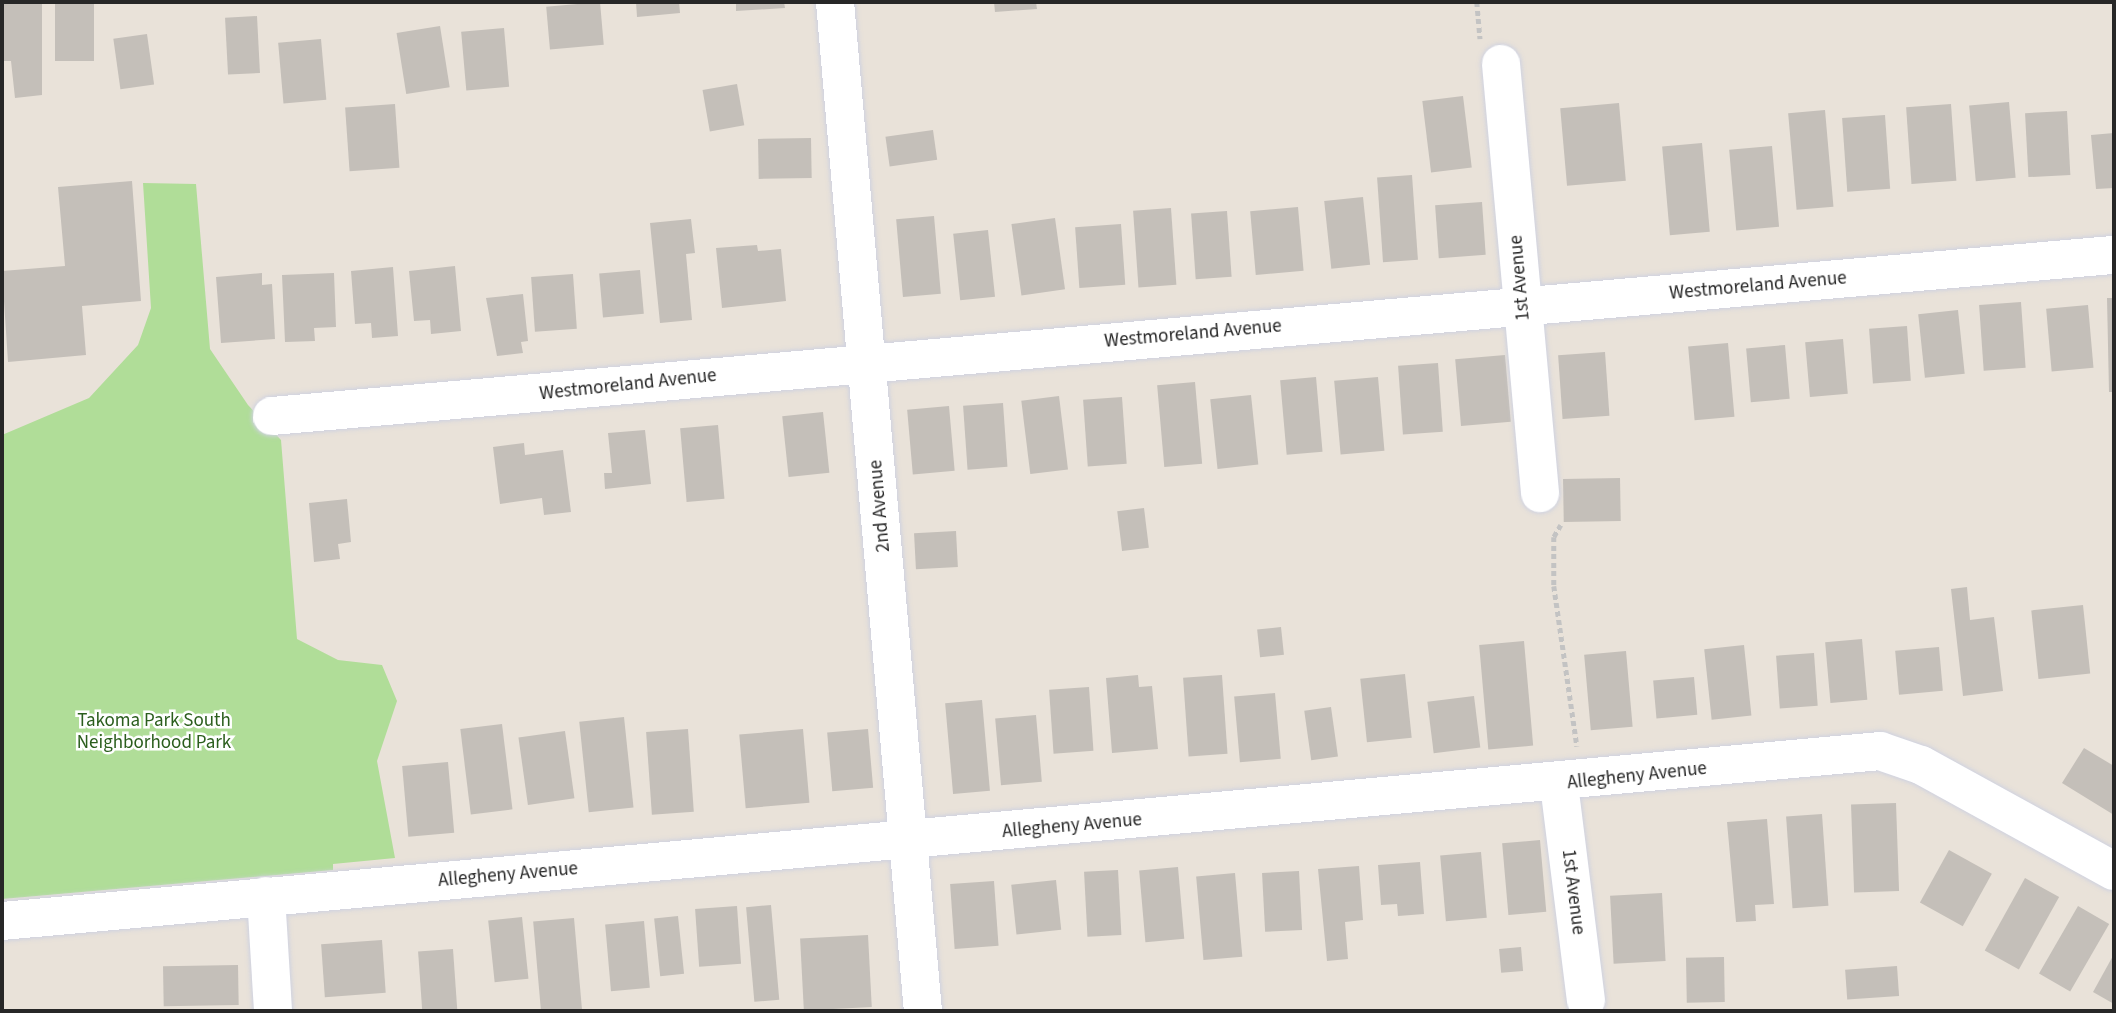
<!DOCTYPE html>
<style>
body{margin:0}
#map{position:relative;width:2116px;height:1013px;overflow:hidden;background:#e9e2d9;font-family:"Source Sans 3",sans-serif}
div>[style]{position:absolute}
.green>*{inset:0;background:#b0dd98}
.building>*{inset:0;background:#c4bfb9;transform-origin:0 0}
.path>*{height:4.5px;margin-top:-2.25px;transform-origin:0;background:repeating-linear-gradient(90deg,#c3c3c3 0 5px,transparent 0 8.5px)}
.roads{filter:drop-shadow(0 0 2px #cfd2e0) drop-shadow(0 0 2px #cfd2e0)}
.minor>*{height:38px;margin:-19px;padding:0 19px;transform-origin:19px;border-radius:19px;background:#fff}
span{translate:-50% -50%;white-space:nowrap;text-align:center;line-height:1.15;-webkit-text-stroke:5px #fff;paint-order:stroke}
.street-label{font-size:19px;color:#272727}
.park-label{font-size:19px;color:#2b5e1d}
.frame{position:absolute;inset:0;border:4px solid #272727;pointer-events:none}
</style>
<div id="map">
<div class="green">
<div style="clip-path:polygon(143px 183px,196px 184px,210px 349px,248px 405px,281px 440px,297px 639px,338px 660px,382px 665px,397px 701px,377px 761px,395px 858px,333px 864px,333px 870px,2px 899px,2px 435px,89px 398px,138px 345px,151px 308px)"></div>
</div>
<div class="building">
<div style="clip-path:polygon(2px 2px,42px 2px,42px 95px,15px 98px,11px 61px,4px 61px)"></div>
<div style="left:55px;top:2px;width:39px;height:59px"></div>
<div style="left:600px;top:2px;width:43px;height:54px;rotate:85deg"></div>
<div style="clip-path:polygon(636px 2px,679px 2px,680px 13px,637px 17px)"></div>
<div style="clip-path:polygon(736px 2px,784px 2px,785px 8px,736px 11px)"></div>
<div style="clip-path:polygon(994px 2px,1036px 2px,1037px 9px,995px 12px)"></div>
<div style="left:257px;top:16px;width:57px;height:32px;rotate:87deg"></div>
<div style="left:440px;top:26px;width:62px;height:44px;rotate:81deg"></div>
<div style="left:504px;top:28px;width:59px;height:43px;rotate:85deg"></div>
<div style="left:147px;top:34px;width:51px;height:34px;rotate:82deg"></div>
<div style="left:321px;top:39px;width:61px;height:43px;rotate:85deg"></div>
<div style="left:737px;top:84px;width:42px;height:35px;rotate:80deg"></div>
<div style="left:1463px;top:96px;width:72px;height:41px;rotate:83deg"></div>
<div style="left:2009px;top:102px;width:76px;height:40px;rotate:85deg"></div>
<div style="left:1619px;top:103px;width:78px;height:59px;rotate:85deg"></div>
<div style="left:395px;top:104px;width:64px;height:50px;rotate:86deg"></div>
<div style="left:1951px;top:104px;width:77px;height:45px;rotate:86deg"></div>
<div style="left:1825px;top:110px;width:97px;height:37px;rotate:85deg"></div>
<div style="left:2067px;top:111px;width:64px;height:42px;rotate:87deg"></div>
<div style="left:1885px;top:115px;width:74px;height:43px;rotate:86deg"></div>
<div style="left:933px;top:130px;width:30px;height:48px;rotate:82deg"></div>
<div style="clip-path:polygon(2114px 133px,2114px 188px,2096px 189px,2091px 135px)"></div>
<div style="left:811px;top:138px;width:40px;height:53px;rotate:89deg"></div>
<div style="left:1702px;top:143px;width:89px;height:40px;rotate:85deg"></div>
<div style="left:1772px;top:146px;width:81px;height:43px;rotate:85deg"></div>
<div style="left:1412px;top:175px;width:85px;height:35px;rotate:86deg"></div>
<div style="clip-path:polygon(132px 181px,141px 301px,82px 306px,86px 355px,8px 362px,2px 271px,65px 266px,58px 187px)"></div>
<div style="left:1363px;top:197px;width:68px;height:39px;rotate:84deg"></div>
<div style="left:1482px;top:202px;width:53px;height:47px;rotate:86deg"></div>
<div style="left:1298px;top:207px;width:64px;height:48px;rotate:85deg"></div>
<div style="left:1171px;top:208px;width:77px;height:38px;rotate:86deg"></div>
<div style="left:1227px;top:211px;width:66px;height:36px;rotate:86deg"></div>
<div style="left:934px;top:216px;width:78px;height:38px;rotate:85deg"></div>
<div style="left:1055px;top:218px;width:72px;height:44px;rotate:82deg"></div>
<div style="clip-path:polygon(691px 219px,695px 253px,686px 254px,692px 320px,660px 323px,650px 223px)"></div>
<div style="left:1121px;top:224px;width:61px;height:46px;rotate:86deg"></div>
<div style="left:988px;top:230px;width:67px;height:35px;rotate:84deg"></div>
<div style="clip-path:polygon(757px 245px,758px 251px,781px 249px,786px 301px,722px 308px,716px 248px)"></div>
<div style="clip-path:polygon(455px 266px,461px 331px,431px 334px,430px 320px,414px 321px,409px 271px)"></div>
<div style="clip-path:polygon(393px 267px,398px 336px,372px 338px,371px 323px,355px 324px,351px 271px)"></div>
<div style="left:640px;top:270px;width:44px;height:41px;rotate:85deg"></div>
<div style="clip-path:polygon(262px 273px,262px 285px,272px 284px,275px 339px,221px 343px,216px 277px)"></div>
<div style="clip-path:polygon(334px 273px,336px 327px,314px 328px,315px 341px,285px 342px,282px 275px)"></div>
<div style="left:573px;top:274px;width:55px;height:42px;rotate:86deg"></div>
<div style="clip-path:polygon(523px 294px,528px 341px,521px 342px,523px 353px,497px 356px,486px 298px)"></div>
<div style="clip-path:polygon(2107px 298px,2114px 298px,2114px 392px,2109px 392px)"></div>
<div style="left:2021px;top:302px;width:66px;height:42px;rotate:86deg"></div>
<div style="left:2088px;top:305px;width:63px;height:42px;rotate:85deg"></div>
<div style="left:1958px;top:310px;width:64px;height:40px;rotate:84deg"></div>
<div style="left:1907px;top:326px;width:55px;height:38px;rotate:86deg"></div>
<div style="left:1843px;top:339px;width:55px;height:38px;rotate:85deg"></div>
<div style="left:1728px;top:343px;width:74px;height:40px;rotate:85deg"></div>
<div style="left:1785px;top:345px;width:54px;height:39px;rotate:85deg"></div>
<div style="left:1605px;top:352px;width:64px;height:47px;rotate:86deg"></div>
<div style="left:1505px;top:355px;width:67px;height:50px;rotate:85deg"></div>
<div style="left:1438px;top:363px;width:69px;height:40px;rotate:86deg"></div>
<div style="left:1316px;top:377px;width:75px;height:36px;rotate:85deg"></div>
<div style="left:1378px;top:377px;width:74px;height:44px;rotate:85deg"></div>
<div style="left:1195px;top:382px;width:82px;height:38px;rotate:85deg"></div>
<div style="left:1251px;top:395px;width:70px;height:41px;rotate:84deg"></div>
<div style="left:1059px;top:396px;width:74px;height:38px;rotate:83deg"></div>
<div style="left:1122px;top:397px;width:67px;height:39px;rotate:86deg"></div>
<div style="left:1003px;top:403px;width:64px;height:40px;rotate:86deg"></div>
<div style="left:949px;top:406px;width:65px;height:42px;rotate:85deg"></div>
<div style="left:823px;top:412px;width:61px;height:41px;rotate:84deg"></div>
<div style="left:718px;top:425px;width:74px;height:38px;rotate:85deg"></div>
<div style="clip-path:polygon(645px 430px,651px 484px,605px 489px,604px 473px,612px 473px,608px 433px)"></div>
<div style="clip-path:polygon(524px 443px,525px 455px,563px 450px,571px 512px,544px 515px,542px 498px,500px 504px,493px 447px)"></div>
<div style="left:1620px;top:478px;width:43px;height:57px;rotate:89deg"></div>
<div style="clip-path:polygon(347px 499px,351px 542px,338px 544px,340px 559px,314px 562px,309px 503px)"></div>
<div style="left:1144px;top:508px;width:40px;height:27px;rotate:83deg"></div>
<div style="left:956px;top:531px;width:36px;height:42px;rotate:87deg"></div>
<div style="clip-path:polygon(1967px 587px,1970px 620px,1994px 617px,2003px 691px,1963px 696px,1951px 589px)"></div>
<div style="left:2083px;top:605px;width:69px;height:52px;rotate:84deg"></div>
<div style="left:1281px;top:627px;width:28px;height:24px;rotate:84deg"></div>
<div style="left:1862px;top:639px;width:61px;height:37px;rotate:85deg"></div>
<div style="left:1524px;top:641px;width:105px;height:45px;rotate:85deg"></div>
<div style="left:1744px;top:645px;width:71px;height:40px;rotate:84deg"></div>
<div style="left:1939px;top:647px;width:44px;height:44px;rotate:85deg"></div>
<div style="left:1626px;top:651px;width:76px;height:42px;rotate:85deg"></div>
<div style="left:1814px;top:653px;width:53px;height:38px;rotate:86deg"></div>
<div style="left:1405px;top:674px;width:64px;height:45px;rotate:84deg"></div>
<div style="clip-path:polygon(1138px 675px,1139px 687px,1152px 686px,1158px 749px,1112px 753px,1106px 678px)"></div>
<div style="left:1222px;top:675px;width:79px;height:39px;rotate:86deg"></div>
<div style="left:1694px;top:677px;width:38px;height:41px;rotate:85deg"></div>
<div style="left:1089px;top:687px;width:64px;height:40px;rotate:86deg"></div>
<div style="left:1275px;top:693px;width:66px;height:41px;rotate:85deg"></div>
<div style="left:1474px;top:696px;width:52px;height:47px;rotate:83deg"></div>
<div style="left:982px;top:700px;width:91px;height:37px;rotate:85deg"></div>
<div style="left:1331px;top:707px;width:50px;height:27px;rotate:82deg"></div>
<div style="left:1036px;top:715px;width:67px;height:41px;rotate:85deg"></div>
<div style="left:624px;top:717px;width:91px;height:45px;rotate:84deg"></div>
<div style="left:502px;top:724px;width:86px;height:42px;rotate:83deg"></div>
<div style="left:688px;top:729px;width:83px;height:42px;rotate:86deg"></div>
<div style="left:803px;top:729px;width:74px;height:64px;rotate:85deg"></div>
<div style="left:868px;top:729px;width:59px;height:41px;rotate:85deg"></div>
<div style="left:565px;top:731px;width:68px;height:47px;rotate:82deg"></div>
<div style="clip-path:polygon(2084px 748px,2114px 766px,2114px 815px,2062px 783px)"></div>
<div style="left:448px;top:762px;width:71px;height:46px;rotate:85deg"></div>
<div style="left:1896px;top:803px;width:88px;height:45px;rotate:88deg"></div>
<div style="left:1822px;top:814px;width:92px;height:36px;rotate:86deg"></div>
<div style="clip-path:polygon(1767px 819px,1774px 904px,1755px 905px,1756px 921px,1736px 922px,1727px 822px)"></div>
<div style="left:1540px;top:840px;width:72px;height:38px;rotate:85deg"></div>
<div style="left:1949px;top:850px;width:49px;height:60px;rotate:29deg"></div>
<div style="left:1481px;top:852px;width:66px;height:41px;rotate:85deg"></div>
<div style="clip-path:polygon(1420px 862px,1424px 914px,1398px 916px,1397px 904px,1381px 905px,1378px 865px)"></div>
<div style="clip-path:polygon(1359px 866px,1363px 920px,1345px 922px,1348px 959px,1327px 961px,1318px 869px)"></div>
<div style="left:1178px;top:867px;width:72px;height:39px;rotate:85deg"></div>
<div style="left:1118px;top:870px;width:65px;height:34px;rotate:87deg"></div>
<div style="left:1299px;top:871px;width:59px;height:37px;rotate:87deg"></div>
<div style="left:1235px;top:873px;width:84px;height:39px;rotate:85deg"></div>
<div style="left:2025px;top:878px;width:39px;height:83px;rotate:29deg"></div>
<div style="left:1056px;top:880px;width:50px;height:45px;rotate:84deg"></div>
<div style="left:994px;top:881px;width:65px;height:44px;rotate:86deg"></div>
<div style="left:1662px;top:893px;width:68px;height:52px;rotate:87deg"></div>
<div style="left:771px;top:905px;width:95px;height:25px;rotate:85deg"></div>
<div style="left:737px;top:906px;width:58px;height:42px;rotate:86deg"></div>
<div style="left:2078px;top:906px;width:36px;height:78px;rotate:30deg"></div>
<div style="left:678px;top:916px;width:58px;height:24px;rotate:84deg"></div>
<div style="left:522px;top:917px;width:62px;height:34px;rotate:84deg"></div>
<div style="left:574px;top:918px;width:93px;height:41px;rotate:85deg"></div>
<div style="left:644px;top:921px;width:67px;height:39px;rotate:85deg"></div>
<div style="left:868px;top:935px;width:72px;height:68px;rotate:87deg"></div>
<div style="left:382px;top:940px;width:53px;height:61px;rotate:86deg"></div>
<div style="left:1521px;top:947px;width:24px;height:22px;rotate:85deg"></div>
<div style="left:453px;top:949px;width:62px;height:35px;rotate:86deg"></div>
<div style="clip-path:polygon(2114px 954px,2114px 1004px,2093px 992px)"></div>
<div style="left:1724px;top:957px;width:45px;height:38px;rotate:89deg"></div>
<div style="left:238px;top:965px;width:40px;height:75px;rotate:89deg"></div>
<div style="left:1897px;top:966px;width:30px;height:52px;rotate:86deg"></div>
</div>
<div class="path">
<div style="left:1477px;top:2px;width:37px;rotate:85deg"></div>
<div style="left:1561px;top:525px;width:14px;rotate:120deg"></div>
<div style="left:1554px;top:537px;width:49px;rotate:90deg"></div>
<div style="left:1554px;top:586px;width:162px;rotate:81.8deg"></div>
</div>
<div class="roads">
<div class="minor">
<div style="left:835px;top:2px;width:1013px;rotate:85.02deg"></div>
<div style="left:1501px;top:64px;width:431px;rotate:84.8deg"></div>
<div style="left:272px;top:416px;width:1849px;rotate:-5deg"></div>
<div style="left:1559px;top:784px;width:218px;rotate:82.9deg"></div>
<div style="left:266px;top:896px;width:115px;rotate:86.5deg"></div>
<div style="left:2px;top:921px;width:1886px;rotate:-5.17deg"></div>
<div style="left:1880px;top:751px;width:43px;rotate:18.9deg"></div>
<div style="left:1921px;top:765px;width:220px;rotate:28.8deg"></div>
</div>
</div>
<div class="street-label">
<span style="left:1520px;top:278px;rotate:-95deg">1st Avenue</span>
<span style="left:1758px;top:286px;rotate:-5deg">Westmoreland Avenue</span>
<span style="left:1193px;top:334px;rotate:-5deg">Westmoreland Avenue</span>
<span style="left:628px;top:385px;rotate:-6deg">Westmoreland Avenue</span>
<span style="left:880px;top:506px;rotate:-95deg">2nd Avenue</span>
<span style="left:1637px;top:776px;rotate:-6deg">Allegheny Avenue</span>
<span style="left:1072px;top:826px;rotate:-5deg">Allegheny Avenue</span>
<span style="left:508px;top:875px;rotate:-5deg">Allegheny Avenue</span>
<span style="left:1573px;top:892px;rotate:83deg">1st Avenue</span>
</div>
<div class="park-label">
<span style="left:154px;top:732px">Takoma Park South<br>Neighborhood Park</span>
</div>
<div class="frame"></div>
</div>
